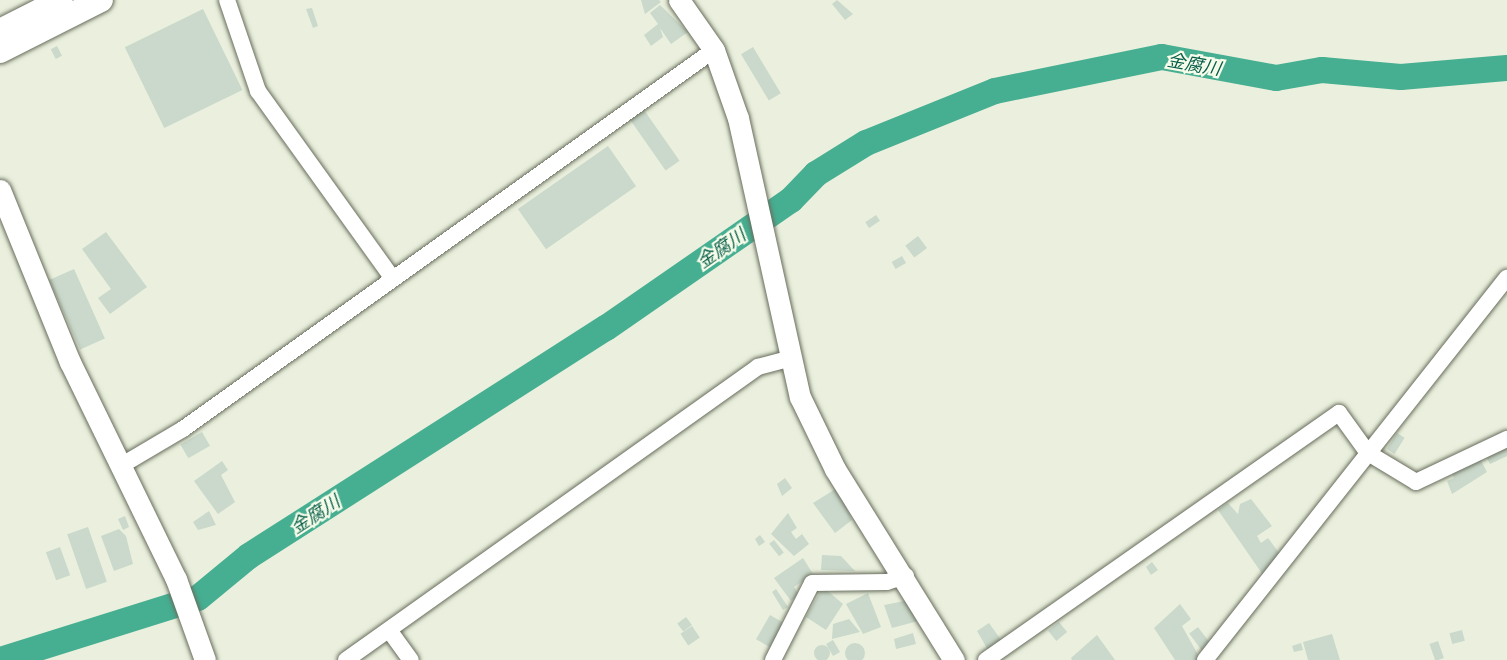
<!DOCTYPE html>
<meta charset="utf-8">
<style>
body{margin:0}
#map{position:relative;width:1507px;height:660px;overflow:hidden;background:#eaf0dd;font-family:"Playfair Display","Noto Sans JP",serif}
div>[style]{position:absolute}
.river>*{height:26px;margin:-13px;padding:0 13px;transform-origin:13px;border-radius:13px;background:#46ae91}
.building>*{inset:0;background:#cad9cb;transform-origin:0 0}
.round{border-radius:50%}
.roads{filter:drop-shadow(0 0 2px #676c5c) drop-shadow(0 0 2px #676c5c)}
.minor>*{height:16px;margin:-8px;padding:0 8px;transform-origin:8px;border-radius:8px;background:#fff}
.tertiary>*{height:21px;margin:-10.5px;padding:0 10.5px;transform-origin:10.5px;border-radius:10.5px;background:#fff}
.secondary>*{height:24px;margin:-12px;padding:0 12px;transform-origin:12px;border-radius:12px;background:#fff}
span{translate:-50% -50%;white-space:nowrap;text-align:center;line-height:1.15;-webkit-text-stroke:4.5px #f7fdea;paint-order:stroke}
.water-label{font-size:18px;color:#085f4b;font-style:italic}
</style>
<div id="map">
<div class="river">
<div style="left:0;top:660px;width:207px;rotate:-17.4deg"></div>
<div style="left:198px;top:598px;width:66px;rotate:-39.5deg"></div>
<div style="left:249px;top:556px;width:424px;rotate:-32.6deg"></div>
<div style="left:606px;top:328px;width:225px;rotate:-34.7deg"></div>
<div style="left:791px;top:200px;width:36px;rotate:-46deg"></div>
<div style="left:816px;top:174px;width:59px;rotate:-31.8deg"></div>
<div style="left:866px;top:143px;width:139px;rotate:-22deg"></div>
<div style="left:995px;top:91px;width:170px;rotate:-11.5deg"></div>
<div style="left:1162px;top:57px;width:116px;rotate:10.4deg"></div>
<div style="left:1276px;top:78px;width:47px;rotate:-9.9deg"></div>
<div style="left:1322px;top:70px;width:79px;rotate:5.1deg"></div>
<div style="left:1401px;top:77px;width:106px;rotate:-4.9deg"></div>
</div>
<div class="building">
<div style="clip-path:polygon(641px 0,659px 0,661px 2px,645px 14px)"></div>
<div style="clip-path:polygon(837px 0,853px 14px,845px 20px,832px 4px)"></div>
<div style="clip-path:polygon(660px 5px,688px 32px,671px 44px,660px 28px,663px 37px,651px 46px,644px 35px,658px 24px,650px 13px)"></div>
<div style="clip-path:polygon(312px 8px,318px 26px,313px 28px,306px 9px)"></div>
<div style="left:203px;top:9px;width:90px;height:87px;rotate:64deg"></div>
<div style="left:57px;top:46px;width:11px;height:7px;rotate:63deg"></div>
<div style="left:753px;top:47px;width:54px;height:14px;rotate:59deg"></div>
<div style="left:644px;top:110px;width:62px;height:17px;rotate:55deg"></div>
<div style="left:608px;top:146px;width:49px;height:110px;rotate:55deg"></div>
<div style="left:876px;top:215px;width:7px;height:13px;rotate:56deg"></div>
<div style="clip-path:polygon(106px 232px,147px 287px,110px 314px,98px 298px,111px 289px,82px 249px)"></div>
<div style="left:918px;top:236px;width:15px;height:16px;rotate:53deg"></div>
<div style="left:902px;top:256px;width:8px;height:12px;rotate:60deg"></div>
<div style="left:74px;top:269px;width:76px;height:27px;rotate:66deg"></div>
<div style="left:202px;top:432px;width:16px;height:25px;rotate:60deg"></div>
<div style="left:1397px;top:433px;width:9px;height:19px;rotate:32deg"></div>
<div style="clip-path:polygon(1507px 444px,1507px 456px,1490px 464px,1485px 454px)"></div>
<div style="clip-path:polygon(1480px 459px,1487px 472px,1452px 494px,1447px 481px,1454px 478px,1451px 471px)"></div>
<div style="clip-path:polygon(222px 461px,228px 470px,221px 475px,235px 502px,218px 514px,194px 481px)"></div>
<div style="clip-path:polygon(785px 478px,792px 488px,782px 496px,777px 484px)"></div>
<div style="clip-path:polygon(837px 488px,852px 520px,835px 533px,813px 503px)"></div>
<div style="clip-path:polygon(1251px 499px,1272px 526px,1257px 536px,1261px 543px,1268px 538px,1280px 554px,1263px 575px,1218px 510px,1228px 503px,1238px 514px,1240px 504px)"></div>
<div style="clip-path:polygon(209px 511px,216px 525px,198px 530px,193px 522px)"></div>
<div style="clip-path:polygon(788px 513px,797px 528px,791px 532px,796px 539px,802px 534px,809px 544px,794px 556px,771px 534px)"></div>
<div style="clip-path:polygon(125px 516px,129px 527px,123px 530px,118px 519px)"></div>
<div style="left:88px;top:527px;width:58px;height:22px;rotate:71deg"></div>
<div style="clip-path:polygon(119px 529px,126px 536px,133px 564px,114px 571px,101px 536px)"></div>
<div style="clip-path:polygon(760px 535px,765px 542px,759px 546px,755px 539px)"></div>
<div style="left:774px;top:540px;width:16px;height:6px;rotate:52deg"></div>
<div style="left:60px;top:547px;width:30px;height:15px;rotate:70deg"></div>
<div style="clip-path:polygon(822px 555px,841px 556px,855px 571px,821px 570px)"></div>
<div style="clip-path:polygon(803px 558px,813px 574px,794px 587px,799px 595px,791px 601px,774px 578px)"></div>
<div style="clip-path:polygon(1152px 562px,1158px 570px,1151px 575px,1146px 567px)"></div>
<div style="clip-path:polygon(823px 587px,843px 604px,826px 630px,806px 617px)"></div>
<div style="clip-path:polygon(776px 589px,788px 607px,783px 610px,772px 592px)"></div>
<div style="clip-path:polygon(868px 593px,881px 627px,863px 634px,846px 604px)"></div>
<div style="clip-path:polygon(915px 599px,929px 618px,892px 628px,884px 605px)"></div>
<div style="clip-path:polygon(1180px 604px,1191px 619px,1182px 626px,1201px 660px,1175px 660px,1154px 628px)"></div>
<div style="left:770px;top:615px;width:16px;height:28px;rotate:30deg"></div>
<div style="left:686px;top:617px;width:10px;height:11px;rotate:53deg"></div>
<div style="clip-path:polygon(849px 619px,860px 632px,832px 639px,833px 624px)"></div>
<div style="left:1059px;top:622px;width:13px;height:14px;rotate:51deg"></div>
<div style="clip-path:polygon(989px 623px,1004px 644px,988px 650px,977px 631px)"></div>
<div style="left:692px;top:626px;width:14px;height:14px;rotate:56deg"></div>
<div style="left:1198px;top:627px;width:21px;height:11px;rotate:53deg"></div>
<div style="left:1462px;top:630px;width:11px;height:13px;rotate:75deg"></div>
<div style="clip-path:polygon(913px 633px,916px 644px,896px 649px,894px 639px)"></div>
<div style="clip-path:polygon(1332px 634px,1340px 660px,1308px 660px,1303px 642px)"></div>
<div style="clip-path:polygon(1097px 635px,1115px 660px,1072px 660px,1071px 658px)"></div>
<div style="left:833px;top:640px;width:14px;height:8px;rotate:60deg"></div>
<div style="left:1438px;top:641px;width:18px;height:9px;rotate:71deg"></div>
<div style="clip-path:polygon(1301px 643px,1303px 650px,1294px 652px,1292px 646px)"></div>
<div class="round" style="left:845px;top:643px;width:20px;height:20px"></div>
<div class="round" style="left:814px;top:645px;width:16px;height:16px"></div>
</div>
<div class="roads">
<div class="minor">
<div style="left:227px;top:0;width:96px;rotate:71.2deg"></div>
<div style="left:258px;top:91px;width:231px;rotate:54.3deg"></div>
<div style="left:122px;top:465px;width:71px;rotate:-30.5deg"></div>
<div style="left:183px;top:429px;width:652px;rotate:-35.52deg"></div>
<div style="left:389px;top:630px;width:37px;rotate:54deg"></div>
<div style="left:346px;top:660px;width:506px;rotate:-35.42deg"></div>
<div style="left:758px;top:367px;width:30px;rotate:-15deg"></div>
<div style="left:773px;top:660px;width:86px;rotate:-63.1deg"></div>
<div style="left:812px;top:583px;width:75px;rotate:-0.8deg"></div>
<div style="left:887px;top:582px;width:20px;rotate:-18deg"></div>
<div style="left:986px;top:660px;width:431px;rotate:-35deg"></div>
<div style="left:1339px;top:413px;width:49px;rotate:54.1deg"></div>
<div style="left:1368px;top:453px;width:56px;rotate:31.1deg"></div>
<div style="left:1416px;top:482px;width:101px;rotate:-25.3deg"></div>
<div style="left:1205px;top:660px;width:487px;rotate:-51.7deg"></div>
</div>
<div class="tertiary">
<div style="left:679px;top:0;width:61px;rotate:55deg"></div>
<div style="left:714px;top:50px;width:72px;rotate:70.6deg"></div>
<div style="left:738px;top:118px;width:286px;rotate:77.5deg"></div>
<div style="left:800px;top:397px;width:80px;rotate:64.1deg"></div>
<div style="left:835px;top:469px;width:225px;rotate:58.1deg"></div>
<div style="left:0;top:190px;width:186px;rotate:67.9deg"></div>
<div style="left:70px;top:362px;width:242px;rotate:64deg"></div>
<div style="left:176px;top:579px;width:86px;rotate:70.3deg"></div>
</div>
<div class="secondary">
<div style="left:0;top:31px;width:68px;rotate:-26.9deg"></div>
<div style="left:0;top:51px;width:113px;rotate:-26.8deg"></div>
</div>
</div>
<div class="water-label">
<span style="left:1194px;top:64px;rotate:10deg">金腐川</span>
<span style="left:721px;top:248px;rotate:-35deg">金腐川</span>
<span style="left:315px;top:514px;rotate:-33deg">金腐川</span>
</div>
</div>
